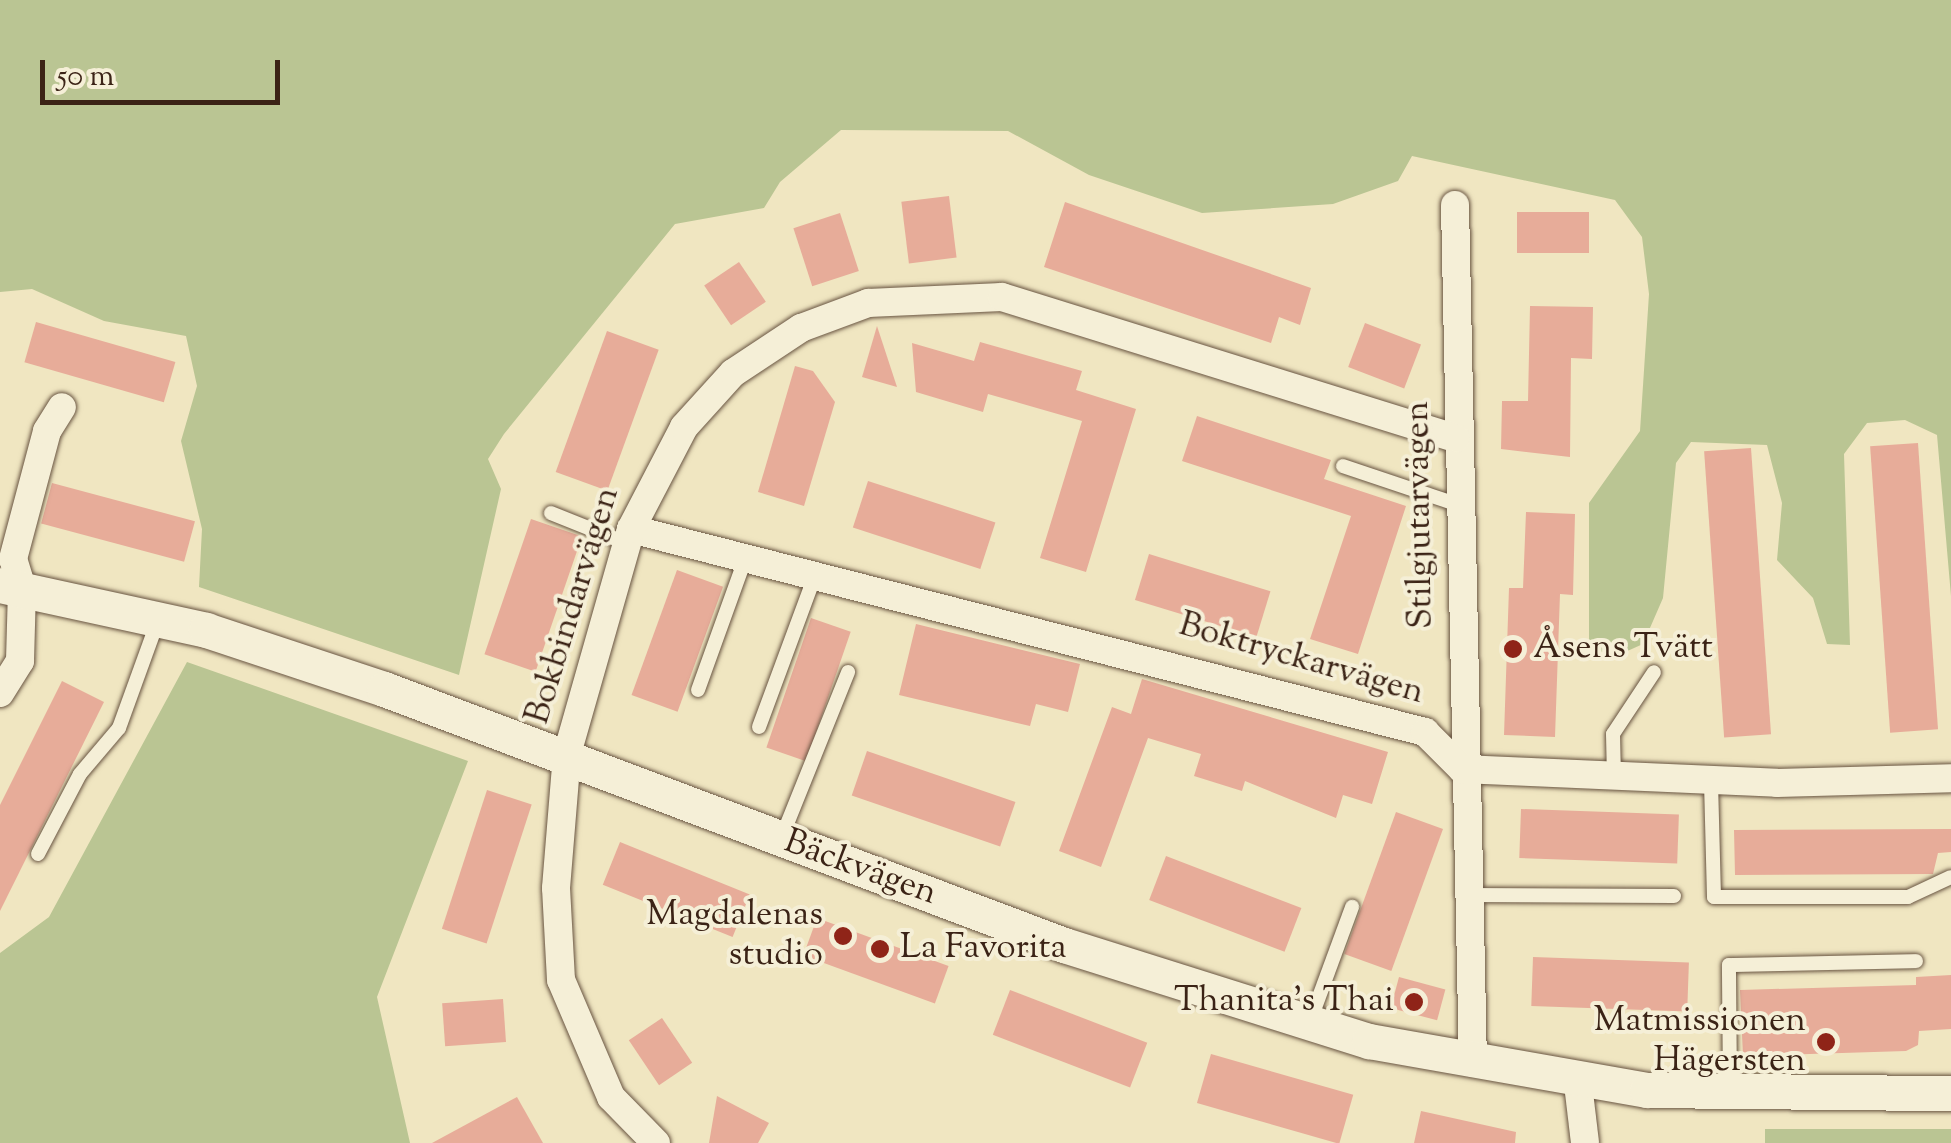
<!DOCTYPE html>
<meta charset="utf-8">
<style>
body{margin:0}
#map{position:relative;width:1951px;height:1143px;overflow:hidden;background:#f0e6c1;font-family:"Sorts Mill Goudy",serif}
div>[style]{position:absolute}
.green>*{inset:0;background:#bac593;transform-origin:0 0}
.building>*{inset:0;background:#e7ac99;transform-origin:0 0}
.roads{filter:drop-shadow(0 0 2px #685441) drop-shadow(0 0 2px #685441)}
.service>*{height:14px;margin:-7px;padding:0 7px;transform-origin:7px;border-radius:7px;background:#f5efd7}
.minor>*{height:28px;margin:-14px;padding:0 14px;transform-origin:14px;border-radius:14px;background:#f5efd7}
.tertiary>*{height:35px;margin:-17.5px;padding:0 17.5px;transform-origin:17.5px;border-radius:17.5px;background:#f5efd7}
.dots>*{width:28px;height:28px;translate:-50% -50%;box-sizing:border-box;border:5px solid #f5efd7;border-radius:50%}
span{translate:-50% -50%;white-space:nowrap;text-align:center;line-height:1.15;-webkit-text-stroke:8px #f5efd7;paint-order:stroke}
.street-label{font-size:35px;color:#3b2316}
.poi-label{font-size:35px;color:#3b2316}
.left{translate:0 -50%;text-align:left}
.right{translate:-100% -50%;text-align:right}
.scale{position:absolute;left:40px;top:60px;width:240px;height:45px;box-sizing:border-box;border:5px solid #3b2316;border-top:0;padding-left:12px;font-size:30px;line-height:35px;white-space:nowrap;color:#3b2316;-webkit-text-stroke:8px #f5efd7;paint-order:stroke}
</style>
<div id="map">
<div class="green">
<div style="clip-path:polygon(0 0,1951px 0,1951px 596px,1937px 435px,1905px 420px,1867px 423px,1844px 454px,1850px 645px,1827px 644px,1813px 598px,1777px 560px,1782px 503px,1767px 445px,1691px 442px,1676px 463px,1663px 598px,1643px 644px,1614px 657px,1589px 646px,1589px 503px,1640px 431px,1649px 294px,1642px 237px,1615px 200px,1412px 156px,1398px 181px,1333px 204px,1202px 213px,1089px 175px,1008px 131px,841px 130px,780px 182px,764px 208px,675px 224px,504px 434px,488px 459px,501px 489px,459px 675px,199px 587px,202px 529px,181px 441px,197px 386px,186px 336px,104px 321px,32px 289px,0 292px)"></div>
<div style="clip-path:polygon(187px 662px,468px 761px,377px 997px,410px 1143px,0 1143px,0 953px,49px 917px)"></div>
<div style="left:1765px;top:1129px;width:186px;height:14px"></div>
</div>
<div class="building">
<div style="left:949px;top:196px;width:62px;height:48px;rotate:83deg"></div>
<div style="clip-path:polygon(1065px 202px,1311px 288px,1300px 325px,1279px 317px,1271px 343px,1044px 267px)"></div>
<div style="left:1517px;top:212px;width:72px;height:41px"></div>
<div style="left:840px;top:213px;width:61px;height:49px;rotate:72deg"></div>
<div style="left:739px;top:262px;width:48px;height:42px;rotate:56deg"></div>
<div style="clip-path:polygon(1530px 306px,1593px 307px,1592px 359px,1571px 358px,1570px 457px,1501px 449px,1502px 401px,1528px 401px)"></div>
<div style="left:36px;top:322px;width:145px;height:42px;rotate:16deg"></div>
<div style="left:1365px;top:323px;width:60px;height:47px;rotate:21deg"></div>
<div style="clip-path:polygon(877px 326px,897px 387px,862px 377px)"></div>
<div style="left:607px;top:331px;width:55px;height:150px;rotate:20deg"></div>
<div style="clip-path:polygon(980px 342px,1082px 371px,1076px 390px,1136px 409px,1086px 572px,1040px 558px,1082px 421px,988px 394px,983px 412px,916px 392px,912px 343px,974px 361px)"></div>
<div style="clip-path:polygon(795px 366px,813px 371px,835px 402px,804px 506px,758px 492px)"></div>
<div style="clip-path:polygon(1197px 416px,1331px 460px,1324px 479px,1406px 506px,1358px 654px,1310px 639px,1351px 516px,1182px 461px)"></div>
<div style="left:1918px;top:443px;width:287px;height:48px;rotate:86deg"></div>
<div style="left:1751px;top:448px;width:287px;height:47px;rotate:86deg"></div>
<div style="left:868px;top:481px;width:134px;height:49px;rotate:18deg"></div>
<div style="left:52px;top:483px;width:148px;height:42px;rotate:15deg"></div>
<div style="clip-path:polygon(1526px 512px,1575px 514px,1573px 595px,1560px 594px,1555px 737px,1504px 735px,1509px 588px,1523px 588px)"></div>
<div style="left:531px;top:519px;width:54px;height:143px;rotate:19deg"></div>
<div style="left:1149px;top:554px;width:127px;height:48px;rotate:17deg"></div>
<div style="left:677px;top:570px;width:49px;height:133px;rotate:20deg"></div>
<div style="left:811px;top:618px;width:42px;height:137px;rotate:19deg"></div>
<div style="clip-path:polygon(916px 624px,1080px 664px,1068px 712px,1036px 704px,1030px 726px,899px 695px)"></div>
<div style="clip-path:polygon(1142px 679px,1388px 752px,1372px 804px,1343px 795px,1336px 818px,1245px 781px,1242px 791px,1194px 776px,1201px 754px,1148px 738px,1101px 867px,1059px 851px,1112px 707px,1131px 714px)"></div>
<div style="clip-path:polygon(62px 681px,104px 702px,0 911px,0 805px)"></div>
<div style="left:867px;top:751px;width:157px;height:47px;rotate:19deg"></div>
<div style="left:487px;top:790px;width:47px;height:146px;rotate:18deg"></div>
<div style="left:1521px;top:809px;width:158px;height:49px;rotate:2deg"></div>
<div style="left:1396px;top:812px;width:50px;height:151px;rotate:20deg"></div>
<div style="clip-path:polygon(1951px 829px,1951px 852px,1938px 853px,1933px 874px,1735px 875px,1734px 830px)"></div>
<div style="left:620px;top:842px;width:140px;height:46px;rotate:22deg"></div>
<div style="left:1166px;top:856px;width:145px;height:47px;rotate:21deg"></div>
<div style="left:817px;top:918px;width:140px;height:40px;rotate:20deg"></div>
<div style="left:1533px;top:957px;width:156px;height:49px;rotate:2deg"></div>
<div style="clip-path:polygon(1951px 975px,1951px 1029px,1919px 1031px,1918px 1045px,1906px 1051px,1743px 1056px,1740px 990px,1916px 985px,1916px 977px)"></div>
<div style="left:1399px;top:977px;width:48px;height:32px;rotate:15deg"></div>
<div style="left:1010px;top:990px;width:147px;height:48px;rotate:21deg"></div>
<div style="left:503px;top:999px;width:43px;height:61px;rotate:86deg"></div>
<div style="left:662px;top:1018px;width:54px;height:40px;rotate:56deg"></div>
<div style="left:1211px;top:1054px;width:148px;height:51px;rotate:16deg"></div>
<div style="clip-path:polygon(717px 1096px,769px 1123px,758px 1143px,709px 1143px)"></div>
<div style="clip-path:polygon(517px 1097px,543px 1143px,432px 1143px)"></div>
<div style="clip-path:polygon(1421px 1111px,1516px 1132px,1515px 1143px,1414px 1143px)"></div>
</div>
<div class="roads">
<div class="service">
<div style="left:1343px;top:466px;width:122px;rotate:18.6deg"></div>
<div style="left:551px;top:513px;width:81px;rotate:21.8deg"></div>
<div style="left:698px;top:690px;width:141px;rotate:-70.2deg"></div>
<div style="left:759px;top:727px;width:164px;rotate:-69.7deg"></div>
<div style="left:1614px;top:778px;width:44px;rotate:-91.3deg"></div>
<div style="left:1613px;top:734px;width:74px;rotate:-56.5deg"></div>
<div style="left:1711px;top:782px;width:115px;rotate:88.5deg"></div>
<div style="left:1714px;top:897px;width:194px"></div>
<div style="left:1908px;top:897px;width:47px;rotate:-24.9deg"></div>
<div style="left:781px;top:839px;width:180px;rotate:-68.1deg"></div>
<div style="left:38px;top:854px;width:90px;rotate:-62.3deg"></div>
<div style="left:80px;top:774px;width:60px;rotate:-49.7deg"></div>
<div style="left:119px;top:728px;width:115px;rotate:-70.1deg"></div>
<div style="left:1468px;top:895px;width:206px;rotate:0.3deg"></div>
<div style="left:1309px;top:1024px;width:125px;rotate:-69.8deg"></div>
<div style="left:1730px;top:1089px;width:124px;rotate:-90.5deg"></div>
<div style="left:1729px;top:965px;width:187px;rotate:-1.2deg"></div>
</div>
<div class="minor">
<div style="left:1455px;top:205px;width:858px;rotate:88.8deg"></div>
<div style="left:631px;top:529px;width:820px;rotate:14.34deg"></div>
<div style="left:1425px;top:732px;width:52px;rotate:45deg"></div>
<div style="left:1462px;top:769px;width:315px;rotate:2.5deg"></div>
<div style="left:1777px;top:783px;width:174px;rotate:-1.6deg"></div>
<div style="left:0;top:693px;width:38px;rotate:-58deg"></div>
<div style="left:20px;top:661px;width:73px;rotate:-88.4deg"></div>
<div style="left:22px;top:588px;width:30px;rotate:-107deg"></div>
<div style="left:13px;top:559px;width:132px;rotate:-75.1deg"></div>
<div style="left:47px;top:431px;width:28px;rotate:-58deg"></div>
<div style="left:1578px;top:1084px;width:59px;rotate:83.2deg"></div>
<div style="left:656px;top:1143px;width:64px;rotate:-134.4deg"></div>
<div style="left:611px;top:1097px;width:127px;rotate:-113.1deg"></div>
<div style="left:561px;top:980px;width:92px;rotate:-93.1deg"></div>
<div style="left:556px;top:888px;width:134px;rotate:-85.3deg"></div>
<div style="left:567px;top:754px;width:234px;rotate:-74.1deg"></div>
<div style="left:631px;top:529px;width:115px;rotate:-62.5deg"></div>
<div style="left:684px;top:427px;width:73px;rotate:-47.8deg"></div>
<div style="left:733px;top:373px;width:82px;rotate:-33.5deg"></div>
<div style="left:801px;top:328px;width:72px;rotate:-20.5deg"></div>
<div style="left:868px;top:303px;width:134px;rotate:-2.6deg"></div>
<div style="left:1002px;top:297px;width:475px;rotate:17.3deg"></div>
</div>
<div class="tertiary">
<div style="left:0;top:585px;width:211px;rotate:12.3deg"></div>
<div style="left:206px;top:630px;width:188px;rotate:18.3deg"></div>
<div style="left:384px;top:689px;width:727px;rotate:20.63deg"></div>
<div style="left:1064px;top:945px;width:320px;rotate:17.5deg"></div>
<div style="left:1369px;top:1041px;width:282px;rotate:10deg"></div>
<div style="left:1647px;top:1090px;width:304px;rotate:0.6deg"></div>
</div>
</div>
<div class="dots">
<div style="left:1513px;top:649px;background:#8f2418"></div>
<div style="left:843px;top:936px;background:#8f2418"></div>
<div style="left:880px;top:949px;background:#8f2418"></div>
<div style="left:1414px;top:1002px;background:#8f2418"></div>
<div style="left:1826px;top:1042px;background:#8f2418"></div>
</div>
<div class="street-label">
<span style="left:1421px;top:515px;rotate:-91deg">Stilgjutarvägen</span>
<span style="left:574px;top:606px;rotate:-73deg">Bokbindarvägen</span>
<span style="left:1301px;top:660px;rotate:16deg">Boktryckarvägen</span>
<span style="left:860px;top:869px;rotate:20deg">Bäckvägen</span>
</div>
<div class="poi-label">
<span class="left" style="left:1533px;top:649px">Åsens Tvätt</span>
<span class="right" style="left:823px;top:936px">Magdalenas<br>studio</span>
<span class="left" style="left:900px;top:949px">La Favorita</span>
<span class="right" style="left:1394px;top:1002px">Thanita's Thai</span>
<span class="right" style="left:1806px;top:1042px">Matmissionen<br>Hägersten</span>
</div>
<div class="scale">50 m</div>
</div>
